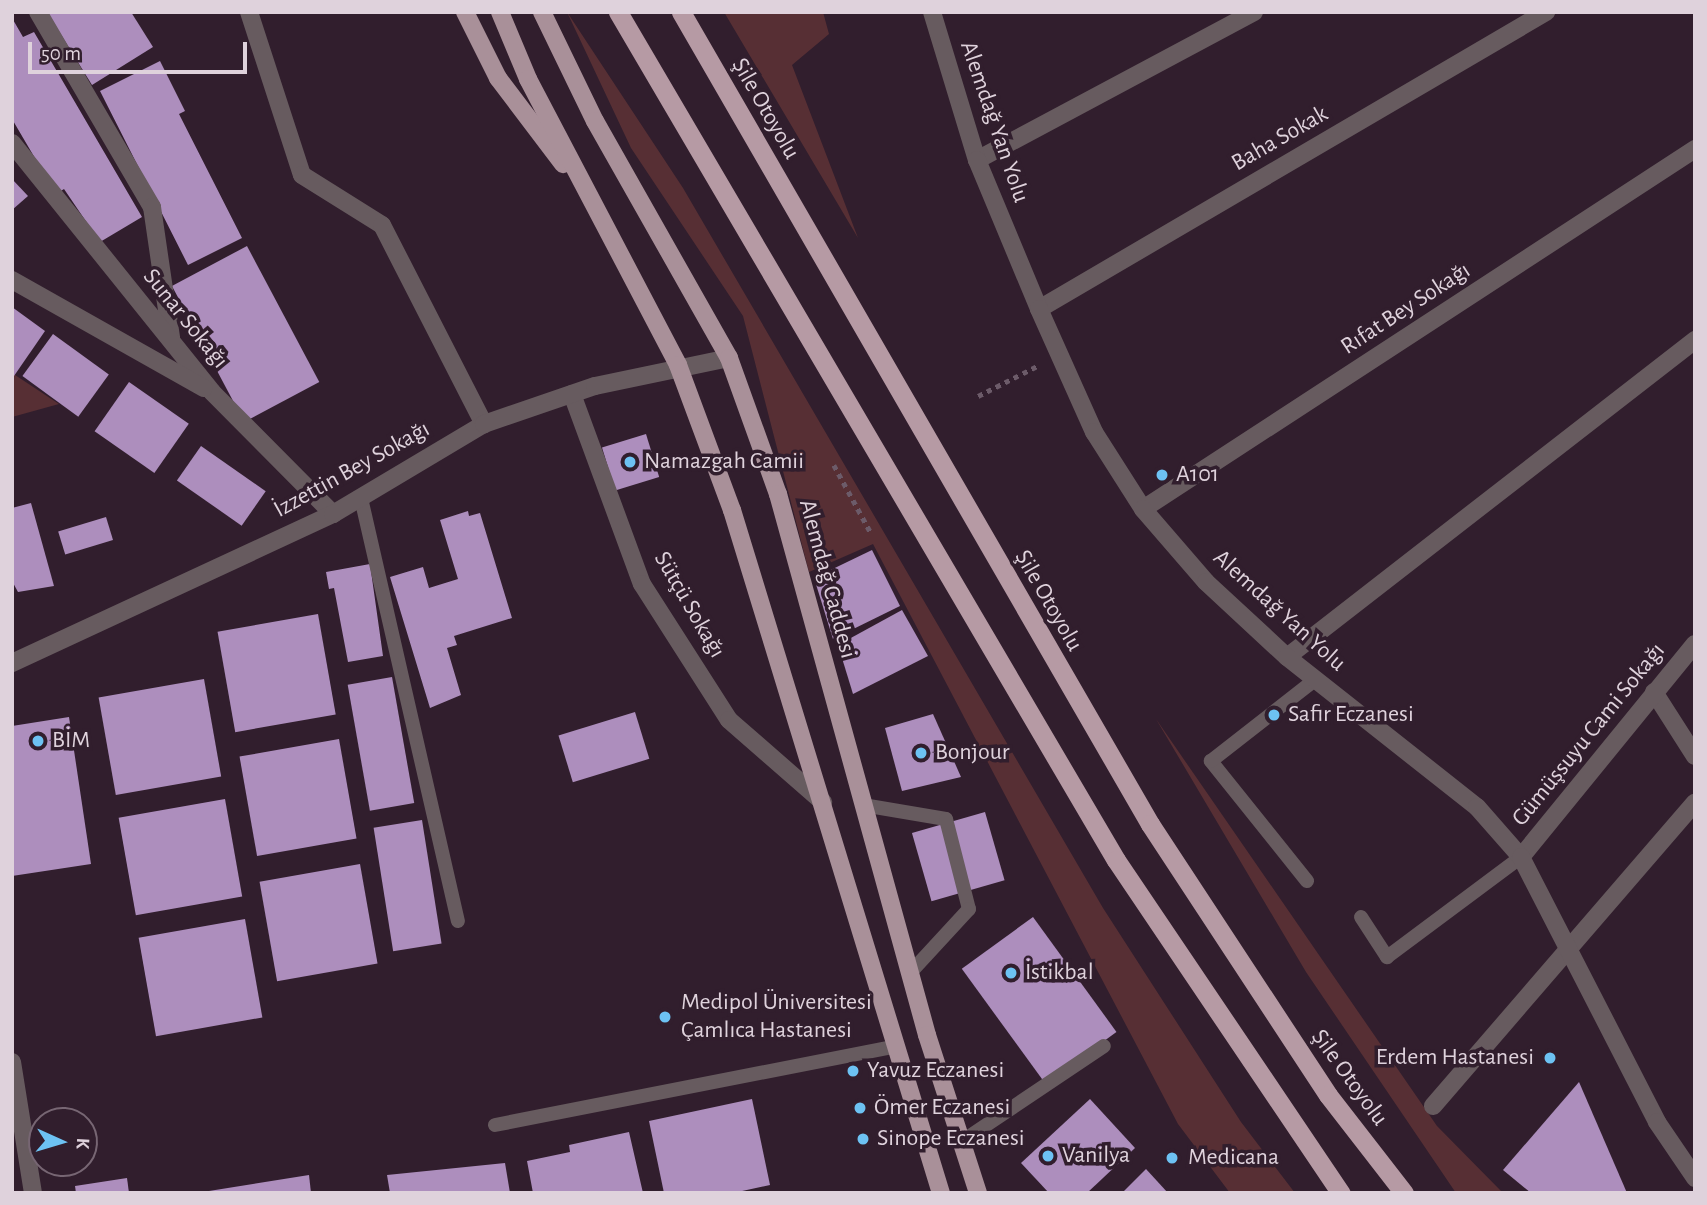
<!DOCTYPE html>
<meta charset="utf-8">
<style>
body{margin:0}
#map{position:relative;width:1707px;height:1205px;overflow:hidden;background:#311e2d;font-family:"Alegreya Sans",sans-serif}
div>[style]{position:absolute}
.green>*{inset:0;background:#572f34}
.building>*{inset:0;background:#ad8ebd;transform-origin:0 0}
.path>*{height:4.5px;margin-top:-2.25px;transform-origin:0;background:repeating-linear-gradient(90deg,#6c5b69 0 5px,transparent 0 10px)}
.service>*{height:14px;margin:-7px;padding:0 7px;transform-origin:7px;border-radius:7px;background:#675b5f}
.minor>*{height:18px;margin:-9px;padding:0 9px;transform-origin:9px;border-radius:9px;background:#675b5f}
.tertiary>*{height:18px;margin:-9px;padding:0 9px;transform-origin:9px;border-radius:9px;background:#675b5f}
.primary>*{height:18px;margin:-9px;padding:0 9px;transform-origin:9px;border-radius:9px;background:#a99099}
.trunk>*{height:19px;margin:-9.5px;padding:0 9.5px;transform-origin:9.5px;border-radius:9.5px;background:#b69aa4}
.dots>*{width:19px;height:19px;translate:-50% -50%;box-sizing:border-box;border:4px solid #311e2d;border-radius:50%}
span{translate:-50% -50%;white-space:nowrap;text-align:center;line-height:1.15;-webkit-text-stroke:7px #311e2d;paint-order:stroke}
.street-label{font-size:24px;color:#dfd2dc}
.poi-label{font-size:24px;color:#dfd2dc}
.left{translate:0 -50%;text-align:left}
.right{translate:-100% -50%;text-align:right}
.frame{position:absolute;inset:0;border:14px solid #dfd2dc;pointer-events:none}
.north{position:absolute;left:28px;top:1107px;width:70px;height:70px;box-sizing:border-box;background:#311e2d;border:2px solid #776673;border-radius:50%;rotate:94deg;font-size:19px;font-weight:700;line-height:28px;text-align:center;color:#dfd2dc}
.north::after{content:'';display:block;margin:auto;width:24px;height:32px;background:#6dc2f3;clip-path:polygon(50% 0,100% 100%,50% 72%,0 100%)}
.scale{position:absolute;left:28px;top:42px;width:219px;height:32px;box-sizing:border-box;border:4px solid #dfd2dc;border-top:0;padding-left:9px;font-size:21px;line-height:24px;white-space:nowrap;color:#dfd2dc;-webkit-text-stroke:5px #311e2d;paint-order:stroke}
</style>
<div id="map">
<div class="green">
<div style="clip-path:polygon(567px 12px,683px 188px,1103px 908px,1241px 1122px,1295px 1193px,1230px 1193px,1178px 1124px,873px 544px,809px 572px,743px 316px,631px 148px)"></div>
<div style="clip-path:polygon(724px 12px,823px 12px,829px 34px,792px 65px,858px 238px)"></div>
<div style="clip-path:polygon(12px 373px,59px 404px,12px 417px)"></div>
<div style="clip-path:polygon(1156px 719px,1437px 1126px,1503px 1193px,1456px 1193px,1306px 972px)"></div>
</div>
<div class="building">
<div style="clip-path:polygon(47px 12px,131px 12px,153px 47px,92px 85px)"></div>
<div style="clip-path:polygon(12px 18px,23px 37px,34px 32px,142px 217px,100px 242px,64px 189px,56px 194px,12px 119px)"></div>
<div style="clip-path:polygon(160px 61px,185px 111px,179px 114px,242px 238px,188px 265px,100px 91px)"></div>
<div style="clip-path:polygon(12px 179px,28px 196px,12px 210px)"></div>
<div style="left:247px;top:246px;width:154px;height:85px;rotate:62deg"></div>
<div style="clip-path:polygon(12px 307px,45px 331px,14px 376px,12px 374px)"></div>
<div style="left:53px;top:334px;width:69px;height:52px;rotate:36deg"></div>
<div style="left:129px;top:382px;width:73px;height:60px;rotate:35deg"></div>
<div style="left:646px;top:434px;width:45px;height:46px;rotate:73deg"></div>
<div style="left:201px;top:446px;width:79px;height:42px;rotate:35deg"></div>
<div style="clip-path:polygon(31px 503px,54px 586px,18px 592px,12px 581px,12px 508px)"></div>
<div style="clip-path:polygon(468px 511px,469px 516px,480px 513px,512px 618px,454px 636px,457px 645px,447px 648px,461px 695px,430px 708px,390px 577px,423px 567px,429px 588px,458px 579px,440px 520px)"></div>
<div style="left:106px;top:517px;width:24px;height:50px;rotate:73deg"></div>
<div style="clip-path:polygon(872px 550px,900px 606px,833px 639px,814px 578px)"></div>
<div style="clip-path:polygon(370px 564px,383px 656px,348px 662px,334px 588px,329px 589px,326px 572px)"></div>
<div style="clip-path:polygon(902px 610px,928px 656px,853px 694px,838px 645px)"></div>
<div style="left:318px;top:614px;width:102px;height:102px;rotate:80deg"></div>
<div style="left:392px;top:677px;width:128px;height:45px;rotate:80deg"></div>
<div style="left:204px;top:679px;width:99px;height:107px;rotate:80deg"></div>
<div style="left:635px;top:712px;width:49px;height:80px;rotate:73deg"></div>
<div style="clip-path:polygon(933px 714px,961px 777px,902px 791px,885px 728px)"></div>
<div style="clip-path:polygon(69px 717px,91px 864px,12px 876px,12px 726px)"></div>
<div style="left:339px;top:739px;width:101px;height:101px;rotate:80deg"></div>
<div style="left:225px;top:799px;width:99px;height:108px;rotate:80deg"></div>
<div style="left:985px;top:812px;width:71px;height:76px;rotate:74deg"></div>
<div style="left:422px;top:820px;width:125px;height:49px;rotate:81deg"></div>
<div style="left:360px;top:864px;width:101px;height:102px;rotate:80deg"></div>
<div style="left:1033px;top:917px;width:142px;height:88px;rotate:54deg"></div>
<div style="left:245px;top:919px;width:100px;height:108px;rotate:80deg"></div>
<div style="clip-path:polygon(1579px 1082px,1627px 1193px,1531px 1193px,1503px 1170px)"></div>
<div style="clip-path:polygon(752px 1099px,770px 1185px,733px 1193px,664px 1193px,649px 1121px)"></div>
<div style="clip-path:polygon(1090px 1099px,1135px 1148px,1087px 1193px,1049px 1193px,1021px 1163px)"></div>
<div style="clip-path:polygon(629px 1132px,643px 1193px,533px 1193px,527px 1161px,570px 1152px,569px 1145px)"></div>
<div style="clip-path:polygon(505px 1163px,510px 1193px,390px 1193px,387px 1175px)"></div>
<div style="clip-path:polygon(1146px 1169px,1168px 1193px,1122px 1193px)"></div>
<div style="clip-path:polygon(309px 1175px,311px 1193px,209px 1193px,209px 1191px)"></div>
<div style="clip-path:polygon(127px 1178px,129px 1193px,76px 1193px,75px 1186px)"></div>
</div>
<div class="path">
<div style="left:978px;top:396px;width:68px;rotate:-26.9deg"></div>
<div style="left:834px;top:465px;width:77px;rotate:61.4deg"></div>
</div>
<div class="service">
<div style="left:361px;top:498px;width:434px;rotate:77.1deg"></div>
<div style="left:863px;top:805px;width:84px;rotate:9.6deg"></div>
<div style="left:946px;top:819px;width:93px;rotate:75.7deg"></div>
<div style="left:969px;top:909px;width:87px;rotate:132.7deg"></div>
<div style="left:1307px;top:881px;width:154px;rotate:-128.7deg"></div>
<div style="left:1211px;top:761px;width:133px;rotate:-38deg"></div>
<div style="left:1361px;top:917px;width:48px;rotate:57deg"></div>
<div style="left:1387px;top:957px;width:167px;rotate:-36.7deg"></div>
<div style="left:495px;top:1125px;width:407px;rotate:-11.1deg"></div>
<div style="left:961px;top:1142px;width:172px;rotate:-33.9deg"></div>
</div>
<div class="minor">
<div style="left:38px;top:12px;width:226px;rotate:59.7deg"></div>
<div style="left:152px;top:207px;width:132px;rotate:81.7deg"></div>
<div style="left:249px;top:12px;width:171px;rotate:72deg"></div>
<div style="left:302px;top:175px;width:94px;rotate:32deg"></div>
<div style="left:382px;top:225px;width:224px;rotate:62.9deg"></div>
<div style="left:12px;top:143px;width:319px;rotate:51.2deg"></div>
<div style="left:212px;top:392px;width:172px;rotate:45.2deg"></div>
<div style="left:977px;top:160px;width:314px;rotate:-28.1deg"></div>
<div style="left:12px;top:280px;width:220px;rotate:29.4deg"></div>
<div style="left:1039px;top:309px;width:588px;rotate:-30.36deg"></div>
<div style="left:572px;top:394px;width:202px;rotate:69.8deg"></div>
<div style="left:642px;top:584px;width:161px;rotate:57.4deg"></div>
<div style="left:729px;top:720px;width:125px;rotate:41.1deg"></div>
<div style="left:1143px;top:509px;width:659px;rotate:-33.11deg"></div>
<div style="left:1287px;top:657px;width:517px;rotate:-37.85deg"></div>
<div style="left:1654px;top:692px;width:76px;rotate:57.4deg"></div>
<div style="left:1521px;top:857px;width:275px;rotate:-50.8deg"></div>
<div style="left:12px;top:1062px;width:133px;rotate:80.9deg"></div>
<div style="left:1433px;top:1106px;width:401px;rotate:-49.2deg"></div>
</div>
<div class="tertiary">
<div style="left:932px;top:12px;width:155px;rotate:73.1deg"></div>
<div style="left:977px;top:160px;width:161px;rotate:67.4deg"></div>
<div style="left:1039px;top:309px;width:135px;rotate:65.9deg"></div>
<div style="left:1094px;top:432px;width:91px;rotate:57.5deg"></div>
<div style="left:1143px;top:509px;width:96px;rotate:49.2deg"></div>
<div style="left:1206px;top:582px;width:110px;rotate:42.8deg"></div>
<div style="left:1287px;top:657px;width:242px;rotate:38.3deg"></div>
<div style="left:1477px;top:807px;width:67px;rotate:48.7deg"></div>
<div style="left:1521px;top:857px;width:298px;rotate:62.8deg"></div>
<div style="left:1657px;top:1122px;width:68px;rotate:55.8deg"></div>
<div style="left:12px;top:663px;width:354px;rotate:-24.9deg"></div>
<div style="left:333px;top:514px;width:176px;rotate:-30.8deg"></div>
<div style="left:484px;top:424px;width:117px;rotate:-18.9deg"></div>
<div style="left:595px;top:386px;width:137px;rotate:-11.8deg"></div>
</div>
<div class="primary">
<div style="left:465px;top:12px;width:74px;rotate:63.4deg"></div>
<div style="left:498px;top:78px;width:108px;rotate:52.9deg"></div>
<div style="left:500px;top:12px;width:73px;rotate:67.3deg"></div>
<div style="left:528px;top:79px;width:323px;rotate:62.3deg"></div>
<div style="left:678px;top:365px;width:155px;rotate:69.6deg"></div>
<div style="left:732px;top:510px;width:714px;rotate:72.99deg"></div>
<div style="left:542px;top:12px;width:121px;rotate:64.1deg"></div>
<div style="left:595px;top:121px;width:272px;rotate:60.5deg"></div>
<div style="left:729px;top:358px;width:145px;rotate:70.2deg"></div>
<div style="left:778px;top:494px;width:561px;rotate:74.6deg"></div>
<div style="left:927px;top:1035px;width:166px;rotate:72.1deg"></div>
</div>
<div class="trunk">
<div style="left:618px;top:12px;width:983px;rotate:59.58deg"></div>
<div style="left:1116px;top:860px;width:402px;rotate:56deg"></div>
<div style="left:681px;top:12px;width:938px;rotate:59.99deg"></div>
<div style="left:1150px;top:824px;width:324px;rotate:56.7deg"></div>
<div style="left:1328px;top:1095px;width:124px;rotate:52.2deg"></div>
</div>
<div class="dots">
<div style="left:630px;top:462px;background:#6dc2f3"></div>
<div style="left:1162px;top:475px;background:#6dc2f3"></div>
<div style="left:1274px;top:715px;background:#6dc2f3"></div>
<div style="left:38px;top:741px;background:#6dc2f3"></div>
<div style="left:921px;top:753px;background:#6dc2f3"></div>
<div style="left:1011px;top:973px;background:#6dc2f3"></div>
<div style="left:665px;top:1017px;background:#6dc2f3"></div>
<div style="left:1550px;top:1058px;background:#6dc2f3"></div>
<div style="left:853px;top:1071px;background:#6dc2f3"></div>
<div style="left:860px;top:1108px;background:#6dc2f3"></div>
<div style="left:863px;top:1139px;background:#6dc2f3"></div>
<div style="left:1048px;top:1156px;background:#6dc2f3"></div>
<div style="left:1172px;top:1158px;background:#6dc2f3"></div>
</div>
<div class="street-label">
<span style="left:765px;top:109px;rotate:60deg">Şile Otoyolu</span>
<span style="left:994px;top:122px;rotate:71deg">Alemdağ Yan Yolu</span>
<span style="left:1280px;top:139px;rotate:-30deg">Baha Sokak</span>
<span style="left:1406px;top:309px;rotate:-33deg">Rıfat Bey Sokağı</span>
<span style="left:185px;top:319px;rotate:51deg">Sunar Sokağı</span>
<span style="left:352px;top:470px;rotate:-29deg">İzzettin Bey Sokağı</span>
<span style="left:827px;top:579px;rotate:75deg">Alemdağ Caddesi</span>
<span style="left:1048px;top:601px;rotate:60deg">Şile Otoyolu</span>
<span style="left:689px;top:605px;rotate:60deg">Sütçü Sokağı</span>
<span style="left:1279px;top:611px;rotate:42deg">Alemdağ Yan Yolu</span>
<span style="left:1589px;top:735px;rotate:-51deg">Gümüşsuyu Cami Sokağı</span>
<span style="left:1349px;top:1078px;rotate:54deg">Şile Otoyolu</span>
</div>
<div class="poi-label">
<span class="left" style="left:644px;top:462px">Namazgah Camii</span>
<span class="left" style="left:1176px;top:475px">A101</span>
<span class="left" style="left:1288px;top:715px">Safir Eczanesi</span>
<span class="left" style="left:52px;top:741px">BİM</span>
<span class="left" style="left:935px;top:753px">Bonjour</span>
<span class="left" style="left:1025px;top:973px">İstikbal</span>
<span class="left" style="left:681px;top:1017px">Medipol Üniversitesi<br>Çamlıca Hastanesi</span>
<span class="right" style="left:1534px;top:1058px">Erdem Hastanesi</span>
<span class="left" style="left:867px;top:1071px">Yavuz Eczanesi</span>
<span class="left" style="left:874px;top:1108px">Ömer Eczanesi</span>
<span class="left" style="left:877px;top:1139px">Sinope Eczanesi</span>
<span class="left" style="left:1062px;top:1156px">Vanilya</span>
<span class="left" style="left:1188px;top:1158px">Medicana</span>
</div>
<div class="frame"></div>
<div class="north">K</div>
<div class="scale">50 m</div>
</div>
